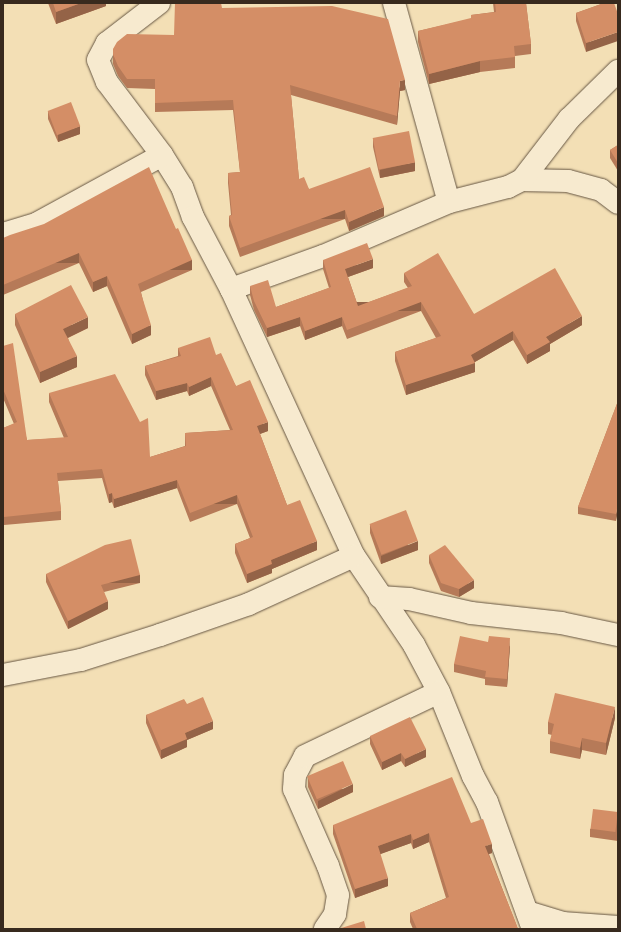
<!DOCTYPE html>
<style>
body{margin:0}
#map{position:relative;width:621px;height:932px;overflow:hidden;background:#f3dfb5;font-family:Vollkorn,serif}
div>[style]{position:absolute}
.roads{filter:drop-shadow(0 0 1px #675744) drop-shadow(0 0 1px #675744)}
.minor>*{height:22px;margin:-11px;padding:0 11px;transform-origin:11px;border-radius:11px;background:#f7eacf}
.wall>*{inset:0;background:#b67a58}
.shaded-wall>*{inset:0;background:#946347;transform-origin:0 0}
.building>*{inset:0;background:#d48e66;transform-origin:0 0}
span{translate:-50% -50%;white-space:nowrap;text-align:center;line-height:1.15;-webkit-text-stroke:4px #f7eacf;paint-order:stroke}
.frame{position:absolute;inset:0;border:4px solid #382a1e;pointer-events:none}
</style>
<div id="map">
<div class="roads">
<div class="minor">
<div style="left:159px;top:3px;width:66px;rotate:142.4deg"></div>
<div style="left:107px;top:43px;width:19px;rotate:118deg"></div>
<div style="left:98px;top:60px;width:24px;rotate:68deg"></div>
<div style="left:107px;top:82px;width:91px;rotate:53deg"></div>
<div style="left:162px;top:155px;width:38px;rotate:58deg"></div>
<div style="left:182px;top:187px;width:32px;rotate:70deg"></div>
<div style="left:193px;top:217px;width:81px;rotate:62.2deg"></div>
<div style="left:231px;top:289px;width:294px;rotate:65.3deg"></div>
<div style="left:354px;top:556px;width:107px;rotate:56deg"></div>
<div style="left:414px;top:645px;width:53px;rotate:62deg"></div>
<div style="left:439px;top:692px;width:91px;rotate:68deg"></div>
<div style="left:473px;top:776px;width:30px;rotate:62deg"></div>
<div style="left:487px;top:802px;width:135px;rotate:70.1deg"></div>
<div style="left:394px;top:3px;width:206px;rotate:74.6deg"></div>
<div style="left:522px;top:180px;width:46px;rotate:1.2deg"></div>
<div style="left:568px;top:181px;width:34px;rotate:15deg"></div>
<div style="left:601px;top:190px;width:21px;rotate:37deg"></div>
<div style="left:3px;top:234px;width:37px;rotate:-17deg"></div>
<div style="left:38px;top:223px;width:141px;rotate:-28.7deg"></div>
<div style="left:231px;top:289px;width:98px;rotate:-19.7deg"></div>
<div style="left:323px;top:256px;width:137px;rotate:-23.2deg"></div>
<div style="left:449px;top:202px;width:61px;rotate:-14.3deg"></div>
<div style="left:508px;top:187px;width:16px;rotate:-27deg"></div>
<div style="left:522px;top:180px;width:77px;rotate:-52.4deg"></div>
<div style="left:569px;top:119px;width:69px;rotate:-44.4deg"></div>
<div style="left:380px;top:597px;width:29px;rotate:4deg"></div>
<div style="left:409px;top:599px;width:64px;rotate:12.7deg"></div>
<div style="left:471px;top:613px;width:91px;rotate:6.3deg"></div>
<div style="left:561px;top:623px;width:58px;rotate:11.9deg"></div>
<div style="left:3px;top:675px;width:79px;rotate:-10.9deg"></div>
<div style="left:81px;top:660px;width:83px;rotate:-17.6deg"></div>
<div style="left:160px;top:635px;width:94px;rotate:-19.2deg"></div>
<div style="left:249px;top:604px;width:115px;rotate:-24.6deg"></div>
<div style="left:527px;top:912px;width:37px;rotate:17deg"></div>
<div style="left:562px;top:923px;width:56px;rotate:4.1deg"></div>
<div style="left:325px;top:929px;width:18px;rotate:-56deg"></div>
<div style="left:335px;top:914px;width:19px;rotate:-81deg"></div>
<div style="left:338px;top:895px;width:31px;rotate:-109deg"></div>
<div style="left:328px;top:866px;width:84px;rotate:-113.8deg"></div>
<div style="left:294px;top:789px;width:14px;rotate:-86deg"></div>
<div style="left:295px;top:775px;width:21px;rotate:-62deg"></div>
<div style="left:305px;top:756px;width:148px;rotate:-25.5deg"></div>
</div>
</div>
<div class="wall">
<div style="clip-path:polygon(48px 3px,106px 3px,106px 6px,56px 24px)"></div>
<div style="clip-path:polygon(493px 3px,526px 3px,531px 44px,531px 54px,515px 56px,515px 68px,480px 72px,429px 84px,418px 42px,418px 31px,471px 19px,471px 15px,494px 12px)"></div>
<div style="clip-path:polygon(604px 3px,586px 52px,576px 21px,576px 13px)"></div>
<div style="clip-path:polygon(222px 8px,405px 90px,400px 91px,397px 125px,291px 95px,299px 179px,309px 189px,384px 216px,349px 231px,345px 219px,240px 257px,229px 226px,229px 216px,231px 215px,228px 183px,228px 173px,240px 172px,233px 110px,155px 112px,155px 89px,127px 88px,118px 76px,113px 64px,113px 49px,174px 35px)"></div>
<div style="clip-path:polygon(48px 111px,80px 134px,58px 142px,48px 119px)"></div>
<div style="clip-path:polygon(373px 139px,415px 171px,380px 178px,373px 147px)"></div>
<div style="clip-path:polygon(618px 145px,618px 171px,610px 158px,610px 150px)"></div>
<div style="clip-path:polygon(3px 238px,192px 270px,141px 292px,151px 335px,132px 344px,107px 286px,93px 292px,79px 263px,3px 295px)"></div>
<div style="clip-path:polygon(323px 260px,373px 268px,348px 277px,358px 306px,408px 288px,404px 282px,404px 273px,474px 314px,582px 325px,550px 344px,550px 351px,527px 364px,513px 340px,475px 362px,475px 372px,406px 395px,395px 361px,395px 352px,436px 338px,421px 311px,347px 339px,342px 326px,305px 340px,300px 326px,267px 337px,254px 310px,250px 295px,250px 286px,276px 307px,329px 288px,323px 269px)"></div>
<div style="clip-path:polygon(15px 314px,88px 328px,68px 338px,77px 367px,40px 383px,15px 325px)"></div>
<div style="clip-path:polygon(3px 346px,27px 440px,64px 438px,49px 402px,49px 393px,150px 457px,185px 446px,185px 433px,230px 430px,211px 386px,189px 396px,187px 391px,156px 400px,145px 375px,145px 366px,178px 356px,178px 348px,216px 355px,236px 386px,268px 431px,260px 434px,287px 505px,317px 550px,272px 569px,272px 573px,247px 583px,235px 553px,235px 544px,250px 538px,237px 504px,190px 522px,177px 488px,114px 508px,112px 502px,109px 503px,102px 478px,58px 481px,61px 511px,61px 520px,4px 525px,3px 513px,3px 428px,14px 424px,3px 398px)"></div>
<div style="clip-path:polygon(618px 401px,616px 521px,578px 514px,578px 507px)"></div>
<div style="clip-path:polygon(370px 524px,418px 550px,381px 564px,370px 533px)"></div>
<div style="clip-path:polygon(429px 555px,474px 588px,459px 597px,441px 591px,429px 563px)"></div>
<div style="clip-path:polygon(46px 574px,140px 583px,104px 592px,108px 609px,68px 629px,46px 582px)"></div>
<div style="clip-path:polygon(510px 646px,507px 687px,485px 685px,485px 679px,454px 672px,454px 664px)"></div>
<div style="clip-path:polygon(187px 704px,213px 729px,187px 740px,187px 747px,161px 759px,146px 723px,146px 715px)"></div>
<div style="clip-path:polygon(615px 718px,606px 755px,582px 750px,580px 759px,550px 753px,550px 741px,552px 735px,548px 734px,548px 722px)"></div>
<div style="clip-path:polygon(370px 736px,426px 757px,405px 767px,401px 761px,382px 770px,370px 744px)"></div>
<div style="clip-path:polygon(308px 778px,353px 792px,318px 809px,308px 787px)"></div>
<div style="clip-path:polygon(618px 812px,618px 841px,590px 837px,590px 829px)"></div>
<div style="clip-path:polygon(471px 823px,492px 853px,489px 854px,518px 929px,413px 929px,410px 922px,410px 913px,446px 898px,429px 842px,413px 849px,411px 843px,380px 854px,388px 886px,355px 898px,333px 834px,333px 825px)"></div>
</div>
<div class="shaded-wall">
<div style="clip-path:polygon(81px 3px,106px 3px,106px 6px,56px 24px,56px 12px)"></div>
<div style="clip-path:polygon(618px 32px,618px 41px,586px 52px,586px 43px)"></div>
<div style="clip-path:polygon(480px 61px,480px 72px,429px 84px,429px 74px)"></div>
<div style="clip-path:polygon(405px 80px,405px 90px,400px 91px,397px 125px,397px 116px,400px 81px)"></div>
<div style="clip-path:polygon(80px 126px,80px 134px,58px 142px,58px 134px)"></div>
<div style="clip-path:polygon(415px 162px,415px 171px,380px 178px,380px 170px)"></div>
<div style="clip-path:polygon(384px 207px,384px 216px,349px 231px,349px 222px)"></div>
<div style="left:345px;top:210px;width:9px;height:112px;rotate:90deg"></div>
<div style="left:79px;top:253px;width:10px;height:82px;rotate:90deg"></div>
<div style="clip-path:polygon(373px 259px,373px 268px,345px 278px,345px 269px)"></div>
<div style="left:192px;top:260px;width:10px;height:59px;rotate:90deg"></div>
<div style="clip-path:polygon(107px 276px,107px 286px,93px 292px,93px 282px)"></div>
<div style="left:421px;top:302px;width:9px;height:79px;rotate:90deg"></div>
<div style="clip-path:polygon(582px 316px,582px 325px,550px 344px,550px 351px,527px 364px,527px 355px,546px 337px)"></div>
<div style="clip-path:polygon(88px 317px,88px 328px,63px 340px,63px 329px)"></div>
<div style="clip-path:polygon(300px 317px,300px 326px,267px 337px,267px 328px)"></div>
<div style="clip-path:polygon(342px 317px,342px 326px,305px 340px,305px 331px)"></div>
<div style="clip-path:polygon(151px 325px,151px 335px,132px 344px,132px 334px)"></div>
<div style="clip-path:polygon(513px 331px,513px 340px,473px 363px,475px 363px,475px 372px,406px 395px,406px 385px,471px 355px)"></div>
<div style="clip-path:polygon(77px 356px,77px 367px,40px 383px,40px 372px)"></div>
<div style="clip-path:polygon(211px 377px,211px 386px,189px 396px,189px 387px)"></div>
<div style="clip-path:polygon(187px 383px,187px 391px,156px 400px,156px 391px)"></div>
<div style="clip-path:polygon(268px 422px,268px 431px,257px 435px,257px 426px)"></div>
<div style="clip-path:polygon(177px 480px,177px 488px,114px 508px,114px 499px)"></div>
<div style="clip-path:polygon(112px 493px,112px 502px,109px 503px,109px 494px)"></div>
<div style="left:237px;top:495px;width:9px;height:50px;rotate:90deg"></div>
<div style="clip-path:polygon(618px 504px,618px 511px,616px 521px,616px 514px)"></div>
<div style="clip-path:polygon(317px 541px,317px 550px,272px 569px,272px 573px,247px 583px,247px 574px,271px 560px)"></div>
<div style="clip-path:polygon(418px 541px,418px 550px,381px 564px,381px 556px)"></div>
<div style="left:140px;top:575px;width:8px;height:40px;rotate:90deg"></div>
<div style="clip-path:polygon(474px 580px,474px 588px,459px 597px,459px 589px)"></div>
<div style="clip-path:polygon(108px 601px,108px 609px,68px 629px,68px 621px)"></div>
<div style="clip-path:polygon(510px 638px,510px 646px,507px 687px,507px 679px)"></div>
<div style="clip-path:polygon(615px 707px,615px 718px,606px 755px,606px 743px)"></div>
<div style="clip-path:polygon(213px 721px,213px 729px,187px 740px,187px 747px,161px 759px,161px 750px,185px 733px)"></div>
<div style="clip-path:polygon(582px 738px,582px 750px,580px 759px,580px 748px)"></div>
<div style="clip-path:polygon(426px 749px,426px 757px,405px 767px,405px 759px)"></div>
<div style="clip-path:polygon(401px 753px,401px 761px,382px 770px,382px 762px)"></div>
<div style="clip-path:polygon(353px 784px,353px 792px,318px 809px,318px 801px)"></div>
<div style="clip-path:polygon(429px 833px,429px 842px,413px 849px,413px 840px)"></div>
<div style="clip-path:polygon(411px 834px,411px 843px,378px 855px,378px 846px)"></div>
<div style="clip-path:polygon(492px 844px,492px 853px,485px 855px,485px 846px)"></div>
<div style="clip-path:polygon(388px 878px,388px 886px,355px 898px,355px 889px)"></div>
</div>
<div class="building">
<div style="clip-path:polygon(53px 3px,81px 3px,56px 12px)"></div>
<div style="clip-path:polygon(175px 3px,221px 3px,222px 8px,332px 6px,388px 19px,405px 80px,400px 81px,397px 116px,290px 85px,299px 179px,304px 177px,309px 189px,370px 167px,384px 207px,349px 222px,345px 210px,240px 248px,229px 216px,232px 215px,228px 173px,240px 172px,233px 100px,155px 103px,155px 79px,127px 79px,118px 66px,113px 54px,113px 49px,117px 42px,127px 34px,174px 35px)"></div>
<div style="clip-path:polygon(495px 3px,526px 3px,531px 44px,514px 46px,515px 57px,480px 61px,429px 74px,418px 31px,471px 18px,471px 15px,496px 12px)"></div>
<div style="clip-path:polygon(604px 3px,614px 3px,618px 14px,618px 32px,586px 43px,576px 13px)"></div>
<div style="left:71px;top:102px;width:26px;height:25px;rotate:69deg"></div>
<div style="left:409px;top:131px;width:32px;height:37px;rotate:79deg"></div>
<div style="clip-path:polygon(618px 145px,618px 163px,610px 150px)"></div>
<div style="clip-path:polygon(149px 167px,176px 229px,178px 228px,192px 260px,138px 284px,151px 325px,132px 334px,107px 276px,93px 282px,79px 253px,3px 285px,3px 238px,10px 235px,44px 224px)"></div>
<div style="clip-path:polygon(367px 243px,373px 259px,345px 269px,358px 306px,412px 286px,404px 273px,438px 253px,474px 314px,555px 268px,582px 316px,546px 337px,550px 342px,527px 355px,513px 331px,471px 355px,475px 363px,406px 385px,395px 352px,441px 336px,421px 302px,347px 330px,342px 317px,305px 331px,300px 317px,267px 328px,254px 301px,250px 286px,268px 280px,276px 307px,331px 287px,323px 260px)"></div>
<div style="clip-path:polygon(71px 285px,88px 317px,63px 329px,77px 356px,40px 372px,15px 314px)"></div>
<div style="clip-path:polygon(210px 337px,216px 355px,221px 353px,236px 386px,250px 380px,268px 422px,257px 426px,287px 505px,300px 500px,317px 541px,271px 560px,272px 564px,247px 574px,235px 544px,253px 537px,237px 495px,190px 513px,177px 480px,114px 499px,112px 493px,109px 494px,102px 469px,57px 473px,61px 511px,4px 517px,3px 504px,3px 428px,17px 422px,3px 389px,3px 346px,13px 343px,27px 440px,68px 437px,49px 393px,115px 374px,140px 422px,148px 418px,150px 457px,186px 446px,185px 433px,233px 430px,211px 377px,189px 387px,187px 383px,156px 391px,145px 366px,181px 356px,178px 348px)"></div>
<div style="clip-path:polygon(618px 401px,618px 504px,616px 514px,578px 507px)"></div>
<div style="left:406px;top:510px;width:33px;height:39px;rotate:69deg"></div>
<div style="clip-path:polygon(131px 539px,140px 575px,101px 585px,108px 601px,68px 621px,46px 574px,105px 545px)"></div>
<div style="clip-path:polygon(445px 545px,474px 580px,459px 589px,441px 583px,429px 555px)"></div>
<div style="clip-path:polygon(460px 636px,488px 642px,489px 636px,510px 638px,507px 679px,485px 677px,486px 671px,454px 664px)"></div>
<div style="clip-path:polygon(555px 693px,615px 707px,606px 743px,582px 738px,580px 748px,550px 741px,554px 724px,548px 722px)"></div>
<div style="clip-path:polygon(203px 697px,213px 721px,185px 733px,187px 739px,161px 750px,146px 715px,184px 699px,187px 704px)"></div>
<div style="clip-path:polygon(410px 717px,426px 749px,405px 759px,401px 753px,382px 762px,370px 736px)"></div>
<div style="left:343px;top:761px;width:25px;height:39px;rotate:67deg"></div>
<div style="clip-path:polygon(452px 777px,471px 823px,483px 819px,492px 844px,485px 846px,514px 918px,518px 929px,417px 929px,410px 913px,449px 897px,429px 833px,413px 840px,411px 834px,378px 846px,388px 878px,355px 889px,333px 825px)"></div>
<div style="left:593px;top:809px;width:25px;height:20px;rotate:7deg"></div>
<div style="clip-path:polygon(364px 921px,366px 929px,338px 929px)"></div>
</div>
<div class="frame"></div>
</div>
